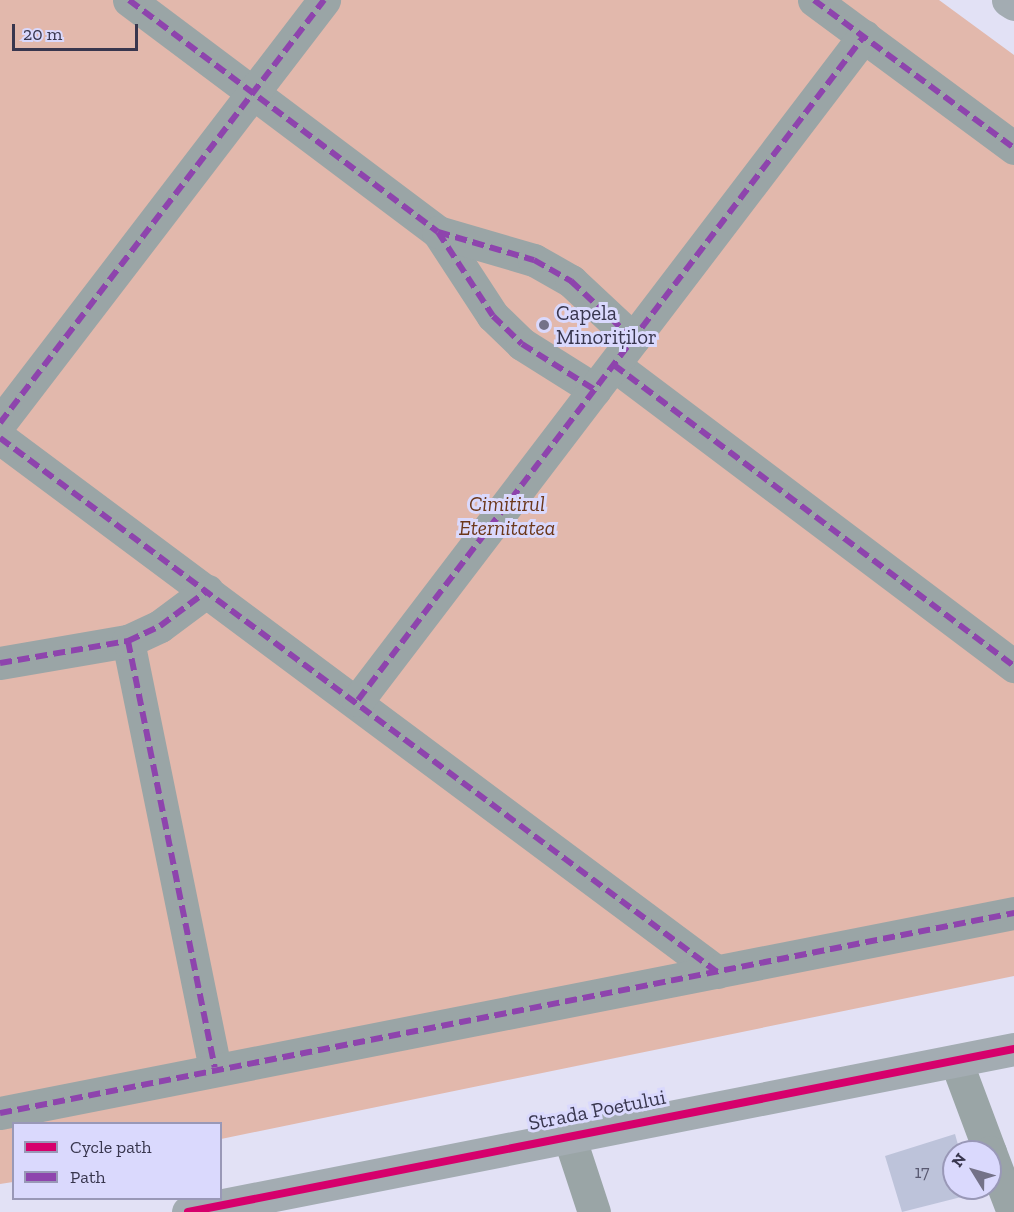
<!DOCTYPE html>
<meta charset="utf-8">
<style>
body{margin:0}
#map{position:relative;width:1014px;height:1212px;overflow:hidden;background:#e2e1f5;font-family:"Zilla Slab",serif}
div>[style]{position:absolute}
.green>*{inset:0;background:#e2b8ac}
.building>*{inset:0;background:#bdc3da}
.street>*{height:33px;margin:-16.5px;padding:0 16.5px;transform-origin:16.5px;border-radius:16.5px;background:#9aa5a6}
.secondary>*{height:33px;margin:-16.5px;padding:0 16.5px;transform-origin:16.5px;border-radius:16.5px;background:#a3acb2}
.quiet>*{height:6px;margin-top:-3px;transform-origin:0;background:repeating-linear-gradient(90deg,#8e44ad 0 12px,transparent 0 18px)}
.cycleway>*{height:8px;margin:-4px;padding:0 4px;transform-origin:4px;border-radius:4px;background:#d6006c}
.dots>*{width:16px;height:16px;translate:-50% -50%;box-sizing:border-box;border:3px solid #dad9fd;border-radius:50%}
span{translate:-50% -50%;white-space:nowrap;text-align:center;line-height:1.15;-webkit-text-stroke:6px #dad9fd;paint-order:stroke}
.number-label{font-size:18px;color:#595971}
.number-label span{-webkit-text-stroke-width:0}
.poi-label{font-size:21px;color:#38364e}
.left{translate:0 -50%;text-align:left}
.park-label{font-size:21px;color:#6c371a;font-style:italic}
.street-label{font-size:21px;color:#38364e}
.legend{position:absolute;left:12px;top:1122px;width:210px;height:78px;box-sizing:border-box;background:#dad9fd;border:2px solid #9998b7;margin:0;padding:8px 10px;list-style:none;font-size:18px;color:#38364e}
.legend li{display:flex;align-items:center;gap:12px;height:30px}
.legend b{width:30px;border:2px solid #9998b7}
.north{position:absolute;left:942px;top:1140px;width:60px;height:60px;box-sizing:border-box;background:#dad9fd;border:2px solid #9998b7;border-radius:50%;rotate:307deg;font-size:16px;font-weight:700;line-height:24px;text-align:center;color:#38364e}
.north::after{content:'';display:block;margin:auto;width:21px;height:27px;background:#747288;clip-path:polygon(50% 0,100% 100%,50% 72%,0 100%)}
.scale{position:absolute;left:12px;top:24px;width:126px;height:27px;box-sizing:border-box;border:3px solid #38364e;border-top:0;padding-left:8px;font-size:18px;line-height:21px;white-space:nowrap;color:#38364e;-webkit-text-stroke:4px #dad9fd;paint-order:stroke}
</style>
<div id="map">
<div class="green">
<div style="clip-path:polygon(0 0,939px 0,1014px 55px,1014px 976px,221px 1139px,220px 1124px,14px 1124px,13px 1182px,0 1184px)"></div>
</div>
<div class="building">
<div style="clip-path:polygon(955px 1134px,960px 1152px,954px 1152px,954px 1188px,971px 1188px,973px 1194px,902px 1212px,885px 1156px)"></div>
</div>
<div class="street">
<div style="left:129px;top:0;width:386px;rotate:36.9deg"></div>
<div style="left:438px;top:232px;width:100px;rotate:56.8deg"></div>
<div style="left:493px;top:316px;width:40px;rotate:44deg"></div>
<div style="left:522px;top:344px;width:86px;rotate:32.2deg"></div>
<div style="left:814px;top:0;width:249px;rotate:36.5deg"></div>
<div style="left:438px;top:232px;width:100px;rotate:16.3deg"></div>
<div style="left:534px;top:260px;width:43px;rotate:29.6deg"></div>
<div style="left:571px;top:281px;width:85px;rotate:43.1deg"></div>
<div style="left:614px;top:365px;width:501px;rotate:36.96deg"></div>
<div style="left:0;top:423px;width:533px;rotate:-52.55deg"></div>
<div style="left:0;top:438px;width:894px;rotate:36.68deg"></div>
<div style="left:128px;top:641px;width:435px;rotate:78.5deg"></div>
<div style="left:0;top:663px;width:130px;rotate:-9.8deg"></div>
<div style="left:128px;top:641px;width:35px;rotate:-25deg"></div>
<div style="left:160px;top:626px;width:59px;rotate:-36.7deg"></div>
<div style="left:358px;top:700px;width:835px;rotate:-52.69deg"></div>
<div style="left:956px;top:1061px;width:97px;rotate:69.5deg"></div>
<div style="left:0;top:1113px;width:1034px;rotate:-11.16deg"></div>
<div style="left:568px;top:1133px;width:83px;rotate:71.8deg"></div>
<div style="left:990px;top:1152px;width:64px;rotate:69deg"></div>
</div>
<div class="secondary">
<div style="left:1008px;top:0;width:7px;rotate:34deg"></div>
<div style="left:188px;top:1212px;width:842px;rotate:-11.16deg"></div>
</div>
<div class="quiet">
<div style="left:129px;top:0;width:386px;rotate:36.9deg"></div>
<div style="left:438px;top:232px;width:100px;rotate:56.8deg"></div>
<div style="left:493px;top:316px;width:40px;rotate:44deg"></div>
<div style="left:522px;top:344px;width:86px;rotate:32.2deg"></div>
<div style="left:814px;top:0;width:249px;rotate:36.5deg"></div>
<div style="left:438px;top:232px;width:100px;rotate:16.3deg"></div>
<div style="left:534px;top:260px;width:43px;rotate:29.6deg"></div>
<div style="left:571px;top:281px;width:85px;rotate:43.1deg"></div>
<div style="left:614px;top:365px;width:501px;rotate:36.96deg"></div>
<div style="left:0;top:423px;width:533px;rotate:-52.55deg"></div>
<div style="left:0;top:438px;width:894px;rotate:36.68deg"></div>
<div style="left:128px;top:641px;width:435px;rotate:78.5deg"></div>
<div style="left:0;top:663px;width:130px;rotate:-9.8deg"></div>
<div style="left:128px;top:641px;width:35px;rotate:-25deg"></div>
<div style="left:160px;top:626px;width:59px;rotate:-36.7deg"></div>
<div style="left:358px;top:700px;width:835px;rotate:-52.69deg"></div>
<div style="left:0;top:1113px;width:1034px;rotate:-11.16deg"></div>
</div>
<div class="cycleway">
<div style="left:188px;top:1212px;width:842px;rotate:-11.16deg"></div>
</div>
<div class="dots">
<div style="left:544px;top:325px;background:#747288"></div>
</div>
<div class="number-label">
<span style="left:922px;top:1172px">17</span>
</div>
<div class="poi-label">
<span class="left" style="left:556px;top:325px">Capela<br>Minoriților</span>
</div>
<div class="park-label">
<span style="left:507px;top:516px">Cimitirul<br>Eternitatea</span>
</div>
<div class="street-label">
<span style="left:597px;top:1110px;rotate:-11deg">Strada Poetului</span>
</div>
<ul class="legend">
<li><b style="height:8px;background:#d6006c"></b>Cycle path</li>
<li><b style="height:8px;background:#8e44ad"></b>Path</li>
</ul>
<div class="north">N</div>
<div class="scale">20 m</div>
</div>
